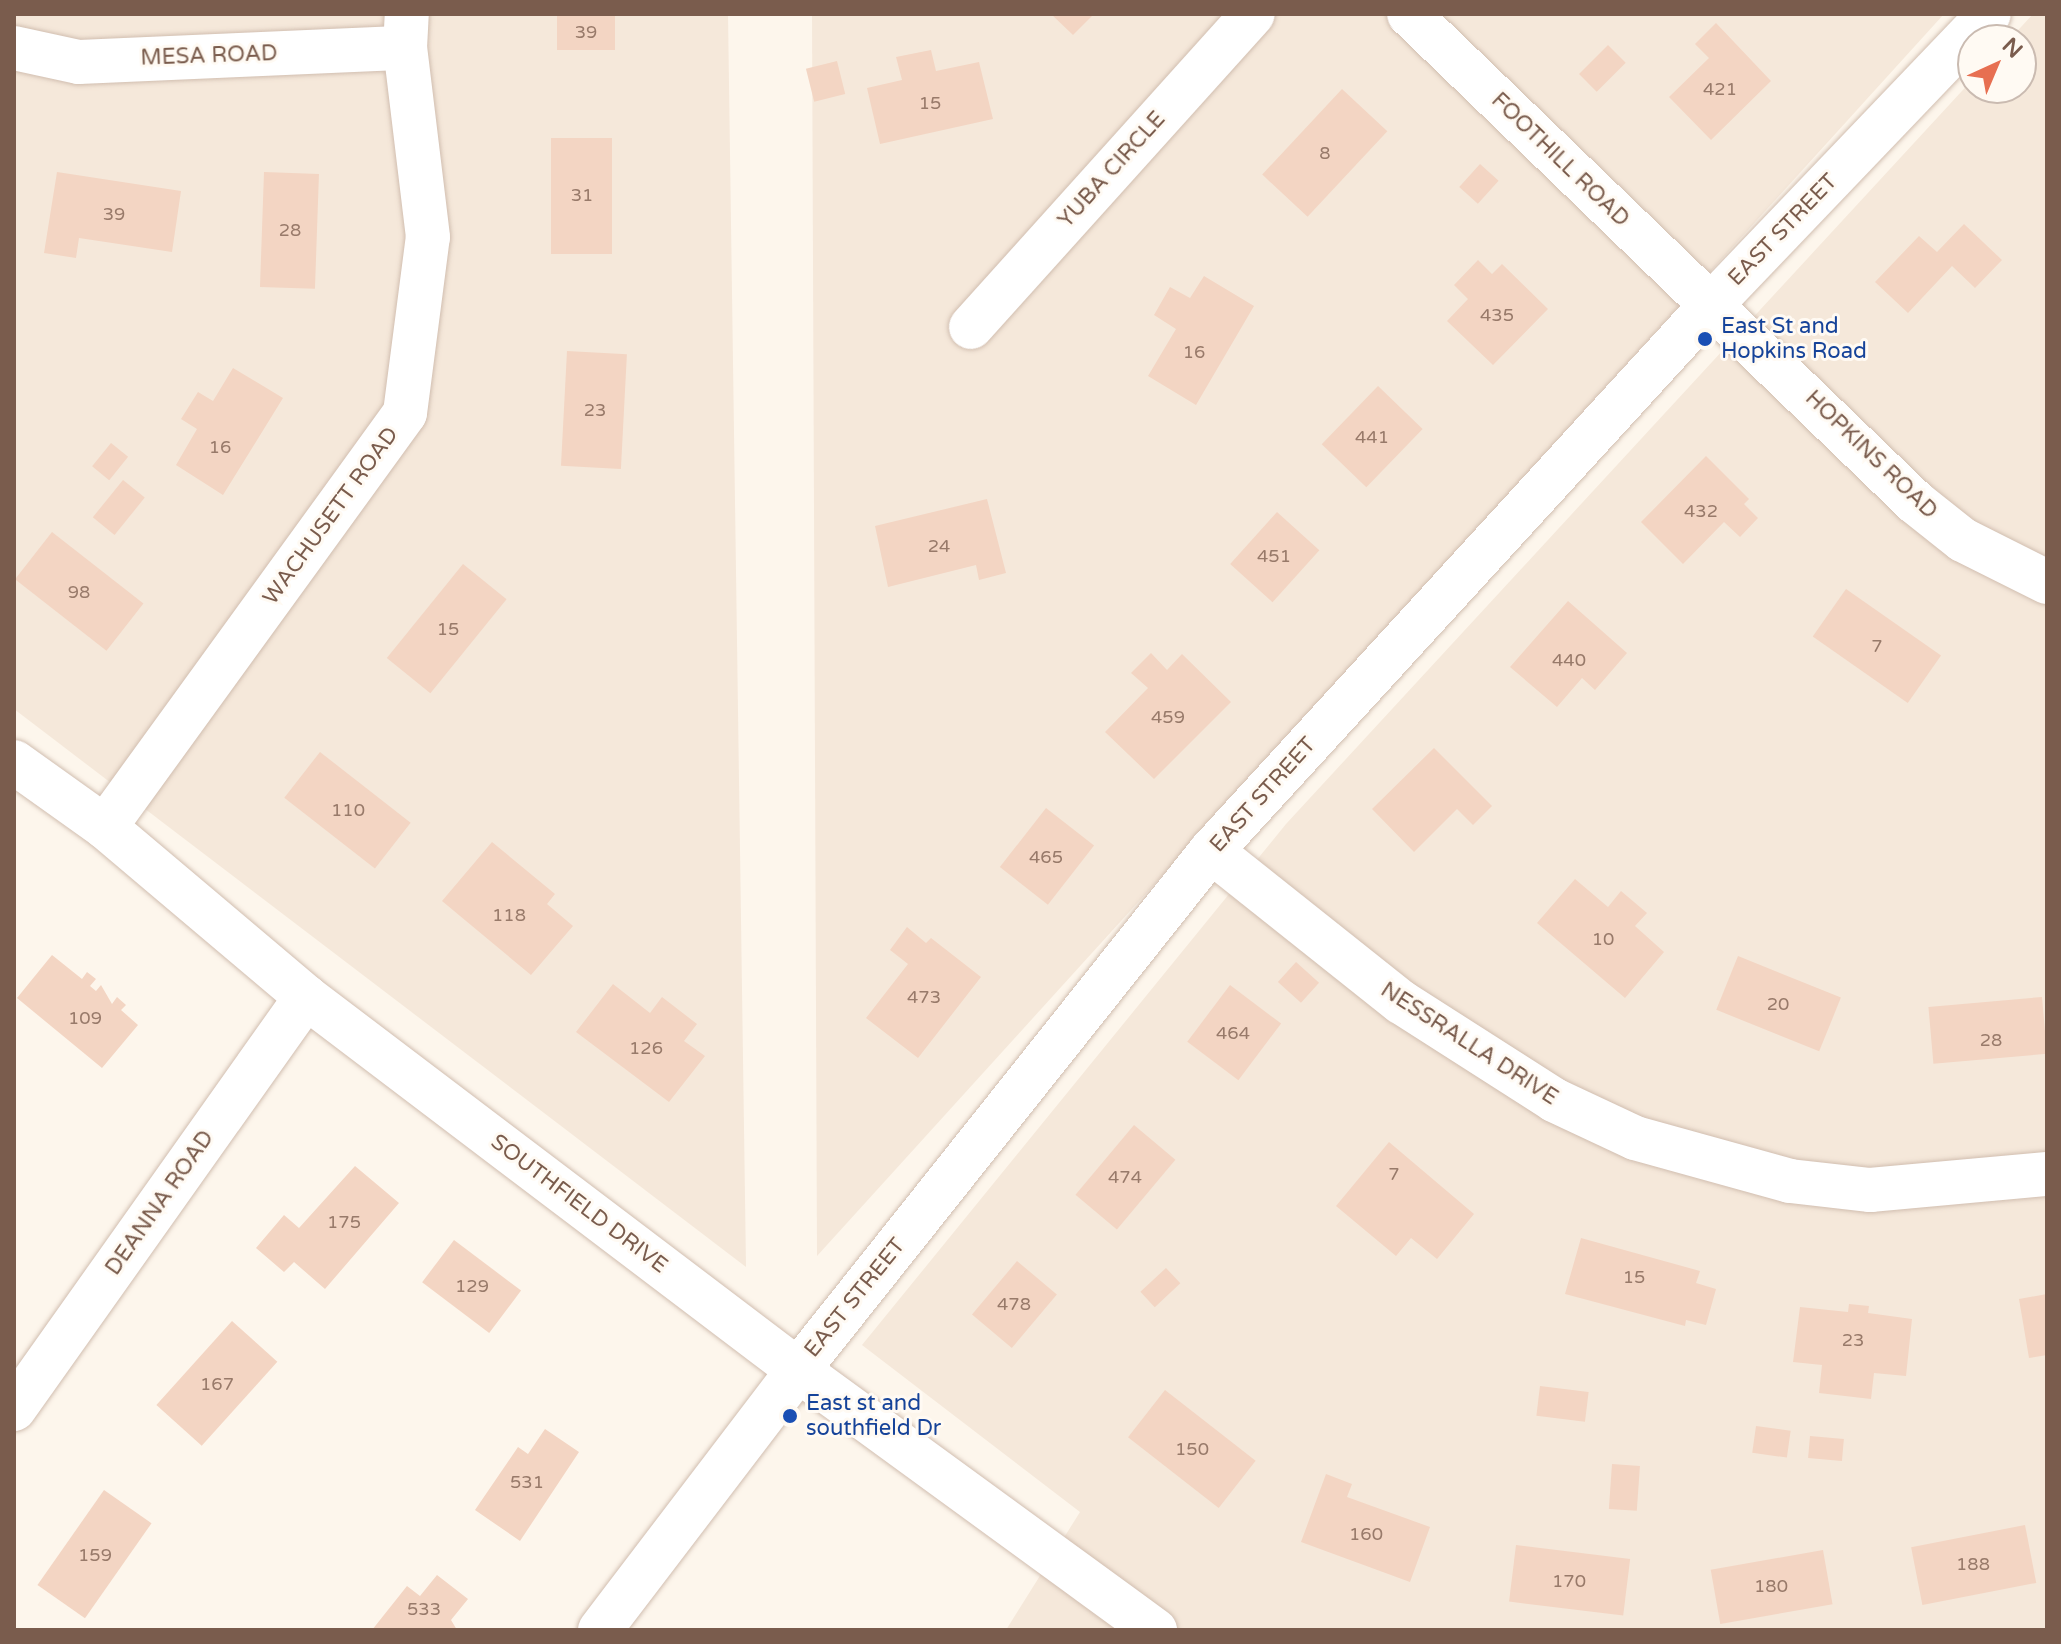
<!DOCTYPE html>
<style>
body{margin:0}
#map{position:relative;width:2061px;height:1644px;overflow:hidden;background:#fdf6ec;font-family:"Varela Round",sans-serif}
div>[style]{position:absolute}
.residential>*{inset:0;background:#f5e8da}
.building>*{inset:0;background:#f3d5c3;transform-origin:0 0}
.roads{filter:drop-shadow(0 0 2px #d1beb0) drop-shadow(0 0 2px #d1beb0)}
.street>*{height:44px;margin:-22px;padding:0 22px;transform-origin:22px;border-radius:22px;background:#fff}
.secondary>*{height:44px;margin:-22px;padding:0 22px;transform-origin:22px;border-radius:22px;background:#fff}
.dots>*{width:22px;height:22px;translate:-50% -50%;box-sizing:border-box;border:4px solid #fffaf3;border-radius:50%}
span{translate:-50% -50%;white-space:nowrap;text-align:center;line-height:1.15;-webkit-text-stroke:6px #fffaf3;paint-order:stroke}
.number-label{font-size:18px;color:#987a6a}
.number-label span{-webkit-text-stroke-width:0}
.street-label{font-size:22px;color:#7a5c4d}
.transit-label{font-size:22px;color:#164399}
.left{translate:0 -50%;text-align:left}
.frame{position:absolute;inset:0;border:16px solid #7a5c4d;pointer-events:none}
.north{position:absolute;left:1957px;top:24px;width:80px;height:80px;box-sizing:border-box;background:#fffaf3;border:2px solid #cabbb1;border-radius:50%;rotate:44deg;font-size:22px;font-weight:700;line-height:32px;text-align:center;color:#7a5c4d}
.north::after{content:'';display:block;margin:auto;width:28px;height:36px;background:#e76f51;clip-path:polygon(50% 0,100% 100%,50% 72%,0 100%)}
</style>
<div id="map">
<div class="residential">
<div style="clip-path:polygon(14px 14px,728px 14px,746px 1267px,14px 709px)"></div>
<div style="clip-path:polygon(812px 14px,1944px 14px,817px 1256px)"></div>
<div style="clip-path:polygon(2033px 14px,2047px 14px,2047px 1630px,1006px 1630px,1080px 1512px,862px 1345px,1286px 824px,1973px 79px,1973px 88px,2021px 88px,2021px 40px,2009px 40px)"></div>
</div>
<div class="building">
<div style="left:557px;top:14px;width:58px;height:36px"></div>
<div style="clip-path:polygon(1051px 14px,1094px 14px,1073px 35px)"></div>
<div style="clip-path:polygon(1716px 23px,1771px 81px,1711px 140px,1669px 97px,1709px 58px,1695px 44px)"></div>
<div style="left:1608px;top:45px;width:25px;height:41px;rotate:45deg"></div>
<div style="clip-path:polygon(931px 50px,936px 71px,979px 62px,993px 119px,880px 144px,867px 88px,902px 80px,896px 57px)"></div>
<div style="left:837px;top:61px;width:34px;height:32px;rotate:76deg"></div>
<div style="left:1342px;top:89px;width:62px;height:117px;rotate:43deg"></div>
<div style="left:551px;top:138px;width:61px;height:116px"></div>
<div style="left:1480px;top:164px;width:25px;height:31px;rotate:42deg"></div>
<div style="clip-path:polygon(57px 172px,181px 191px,172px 252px,79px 238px,76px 258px,44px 253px)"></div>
<div style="left:264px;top:172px;width:55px;height:115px;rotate:2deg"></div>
<div style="clip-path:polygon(1964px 224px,2002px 260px,1975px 288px,1952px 266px,1908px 313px,1875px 282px,1919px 236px,1937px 252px)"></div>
<div style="clip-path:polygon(1478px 260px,1492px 274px,1502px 264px,1548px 309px,1493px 365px,1447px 321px,1468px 299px,1454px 285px)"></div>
<div style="clip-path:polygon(1204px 276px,1254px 306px,1196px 405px,1148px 376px,1176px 329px,1154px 315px,1170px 287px,1190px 298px)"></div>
<div style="left:567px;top:351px;width:60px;height:115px;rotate:3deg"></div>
<div style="clip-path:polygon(233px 368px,283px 398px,223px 495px,176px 465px,197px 429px,181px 419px,198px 392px,213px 401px)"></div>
<div style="left:1378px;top:386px;width:62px;height:81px;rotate:44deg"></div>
<div style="left:111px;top:443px;width:22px;height:30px;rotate:39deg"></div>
<div style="clip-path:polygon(1706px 456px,1749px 499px,1744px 504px,1758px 518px,1740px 537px,1724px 522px,1683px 564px,1641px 522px)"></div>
<div style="left:123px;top:480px;width:28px;height:48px;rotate:39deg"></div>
<div style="clip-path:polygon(987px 499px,1006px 573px,979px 580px,976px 565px,888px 587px,875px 526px)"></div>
<div style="left:1277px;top:512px;width:57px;height:70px;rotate:42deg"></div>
<div style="left:52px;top:532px;width:116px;height:60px;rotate:38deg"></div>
<div style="left:463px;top:564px;width:56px;height:121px;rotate:39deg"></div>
<div style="left:1846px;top:589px;width:116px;height:58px;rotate:35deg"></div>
<div style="clip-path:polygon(1568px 601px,1627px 653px,1595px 690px,1582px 678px,1557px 707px,1510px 667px)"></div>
<div style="clip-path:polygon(1151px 653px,1167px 670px,1182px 654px,1231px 702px,1154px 779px,1105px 732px,1148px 688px,1131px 673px)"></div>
<div style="clip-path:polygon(1434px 748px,1492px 806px,1473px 825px,1457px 809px,1414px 852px,1372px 809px)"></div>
<div style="left:320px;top:752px;width:115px;height:58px;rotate:38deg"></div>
<div style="left:1046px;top:808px;width:61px;height:75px;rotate:38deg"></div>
<div style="clip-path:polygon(492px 842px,555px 894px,547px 904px,573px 926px,531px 975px,442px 901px)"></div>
<div style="clip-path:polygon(1575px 879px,1608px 907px,1621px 891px,1647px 913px,1635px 926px,1664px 952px,1625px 998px,1537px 923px)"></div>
<div style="clip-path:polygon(907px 927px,926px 943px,931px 938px,981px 977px,918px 1058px,866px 1018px,908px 964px,890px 950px)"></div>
<div style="clip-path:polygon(52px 955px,82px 979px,87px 972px,96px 979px,90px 986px,96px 991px,101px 985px,112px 1004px,117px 997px,126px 1005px,121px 1010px,138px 1025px,102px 1068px,17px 998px)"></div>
<div style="left:1738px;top:956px;width:111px;height:58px;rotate:22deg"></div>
<div style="left:1296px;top:962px;width:31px;height:27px;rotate:42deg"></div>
<div style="clip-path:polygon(613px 984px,650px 1013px,662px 997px,697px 1024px,684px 1041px,705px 1056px,669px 1102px,576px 1032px)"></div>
<div style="left:1230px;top:985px;width:64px;height:71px;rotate:37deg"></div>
<div style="left:2042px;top:997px;width:57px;height:114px;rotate:85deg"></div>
<div style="left:1134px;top:1125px;width:54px;height:91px;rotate:40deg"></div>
<div style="clip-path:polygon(1389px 1142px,1474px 1214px,1437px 1259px,1411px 1238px,1396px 1256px,1336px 1206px)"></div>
<div style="clip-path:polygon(355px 1166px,399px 1203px,325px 1289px,294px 1262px,284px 1272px,256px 1248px,284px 1215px,299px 1228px)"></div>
<div style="clip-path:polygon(1581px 1238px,1700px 1271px,1696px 1283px,1716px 1289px,1706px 1325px,1686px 1320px,1685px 1326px,1565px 1294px)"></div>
<div style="left:454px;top:1240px;width:84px;height:53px;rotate:37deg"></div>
<div style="left:1017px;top:1261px;width:52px;height:70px;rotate:40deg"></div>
<div style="left:1166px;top:1268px;width:21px;height:35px;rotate:47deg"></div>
<div style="clip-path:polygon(2047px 1294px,2047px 1355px,2029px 1358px,2019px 1299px)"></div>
<div style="clip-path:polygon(1849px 1304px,1869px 1306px,1868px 1313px,1912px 1319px,1906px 1376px,1874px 1373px,1871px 1399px,1819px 1393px,1822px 1365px,1793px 1362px,1800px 1307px,1848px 1312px)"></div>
<div style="left:232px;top:1321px;width:61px;height:113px;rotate:42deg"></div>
<div style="left:1540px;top:1386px;width:49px;height:30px;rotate:7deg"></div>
<div style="left:1165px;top:1390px;width:115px;height:60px;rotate:38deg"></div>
<div style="left:1756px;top:1426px;width:35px;height:27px;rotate:8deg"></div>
<div style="clip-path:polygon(545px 1429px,579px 1452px,520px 1541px,475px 1510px,518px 1447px,528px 1454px)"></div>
<div style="left:1810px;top:1436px;width:34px;height:22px;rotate:5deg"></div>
<div style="left:1612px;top:1464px;width:28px;height:45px;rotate:4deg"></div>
<div style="clip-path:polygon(1326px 1474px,1352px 1484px,1347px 1497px,1430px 1527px,1410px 1582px,1301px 1542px)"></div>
<div style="left:104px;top:1490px;width:58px;height:116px;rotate:35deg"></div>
<div style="left:2025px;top:1525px;width:59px;height:116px;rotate:79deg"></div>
<div style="left:1516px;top:1545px;width:115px;height:57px;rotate:7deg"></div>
<div style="left:1823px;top:1550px;width:55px;height:114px;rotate:80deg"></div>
<div style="clip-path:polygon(437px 1575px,468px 1599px,451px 1620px,457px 1630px,372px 1630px,407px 1586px,420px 1596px)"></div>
</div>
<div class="roads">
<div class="street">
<div style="left:1409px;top:14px;width:703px;rotate:43.96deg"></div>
<div style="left:1915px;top:502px;width:61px;rotate:38.4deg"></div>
<div style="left:1963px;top:540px;width:94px;rotate:26.6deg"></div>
<div style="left:14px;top:48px;width:66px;rotate:12.2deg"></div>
<div style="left:79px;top:62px;width:326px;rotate:-2.5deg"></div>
<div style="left:971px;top:327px;width:421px;rotate:-48deg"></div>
<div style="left:14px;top:762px;width:112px;rotate:35.5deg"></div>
<div style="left:105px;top:827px;width:263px;rotate:40.2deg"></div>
<div style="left:306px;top:997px;width:617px;rotate:37.17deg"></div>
<div style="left:798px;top:1370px;width:442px;rotate:36.1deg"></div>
<div style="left:105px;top:827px;width:511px;rotate:-54.07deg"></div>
<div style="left:405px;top:413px;width:177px;rotate:-82.6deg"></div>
<div style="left:428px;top:237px;width:190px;rotate:-96.9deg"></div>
<div style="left:405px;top:48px;width:34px;rotate:-87deg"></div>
<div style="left:1211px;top:851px;width:243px;rotate:38.5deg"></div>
<div style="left:1401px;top:1002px;width:182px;rotate:32.6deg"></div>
<div style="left:1554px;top:1100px;width:89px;rotate:25.1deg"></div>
<div style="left:1635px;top:1138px;width:161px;rotate:15.5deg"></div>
<div style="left:1790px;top:1181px;width:81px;rotate:6.4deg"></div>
<div style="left:1870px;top:1190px;width:178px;rotate:-5.2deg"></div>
<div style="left:14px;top:1409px;width:505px;rotate:-54.67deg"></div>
</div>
<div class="secondary">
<div style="left:600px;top:1630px;width:327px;rotate:-52.7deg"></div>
<div style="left:798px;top:1370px;width:663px;rotate:-51.49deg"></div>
<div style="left:1211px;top:851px;width:740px;rotate:-47.52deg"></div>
<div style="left:1711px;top:305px;width:402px;rotate:-46.3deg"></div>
</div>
</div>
<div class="dots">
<div style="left:1705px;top:339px;background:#1a4fb4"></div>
<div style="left:790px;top:1416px;background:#1a4fb4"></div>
</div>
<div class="number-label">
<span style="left:586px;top:32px">39</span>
<span style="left:1720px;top:89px">421</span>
<span style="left:930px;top:103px">15</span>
<span style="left:1325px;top:153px">8</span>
<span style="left:582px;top:195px">31</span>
<span style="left:114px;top:214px">39</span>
<span style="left:290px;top:230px">28</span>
<span style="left:1497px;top:315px">435</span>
<span style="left:1194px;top:352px">16</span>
<span style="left:595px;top:410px">23</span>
<span style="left:1372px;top:437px">441</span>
<span style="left:220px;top:447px">16</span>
<span style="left:1701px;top:511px">432</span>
<span style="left:939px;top:546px">24</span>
<span style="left:1274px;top:556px">451</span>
<span style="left:79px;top:592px">98</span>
<span style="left:448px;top:629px">15</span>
<span style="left:1877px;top:646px">7</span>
<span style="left:1569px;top:660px">440</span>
<span style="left:1168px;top:717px">459</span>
<span style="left:348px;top:810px">110</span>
<span style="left:1046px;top:857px">465</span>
<span style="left:509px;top:915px">118</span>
<span style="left:1603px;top:939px">10</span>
<span style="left:924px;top:997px">473</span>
<span style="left:1778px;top:1004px">20</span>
<span style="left:85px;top:1018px">109</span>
<span style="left:1233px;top:1033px">464</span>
<span style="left:1991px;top:1040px">28</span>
<span style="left:646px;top:1048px">126</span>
<span style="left:1394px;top:1174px">7</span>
<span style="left:1125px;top:1177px">474</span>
<span style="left:344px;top:1222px">175</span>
<span style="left:1634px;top:1277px">15</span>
<span style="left:472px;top:1286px">129</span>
<span style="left:1014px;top:1304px">478</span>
<span style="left:1853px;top:1340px">23</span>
<span style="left:217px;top:1384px">167</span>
<span style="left:1192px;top:1449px">150</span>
<span style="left:527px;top:1482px">531</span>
<span style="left:1366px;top:1534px">160</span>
<span style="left:95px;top:1555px">159</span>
<span style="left:1973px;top:1564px">188</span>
<span style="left:1569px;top:1581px">170</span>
<span style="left:1771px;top:1586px">180</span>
<span style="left:424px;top:1609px">533</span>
</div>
<div class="street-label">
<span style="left:209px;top:56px;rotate:-2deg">MESA ROAD</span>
<span style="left:1560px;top:160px;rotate:44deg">FOOTHILL ROAD</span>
<span style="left:1112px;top:170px;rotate:-48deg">YUBA CIRCLE</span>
<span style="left:1783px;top:230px;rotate:-46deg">EAST STREET</span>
<span style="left:1871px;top:455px;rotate:44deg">HOPKINS ROAD</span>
<span style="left:331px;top:516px;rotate:-54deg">WACHUSETT ROAD</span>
<span style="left:1263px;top:795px;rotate:-48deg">EAST STREET</span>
<span style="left:1469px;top:1044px;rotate:33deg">NESSRALLA DRIVE</span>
<span style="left:160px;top:1203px;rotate:-55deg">DEANNA ROAD</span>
<span style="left:579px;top:1204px;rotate:37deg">SOUTHFIELD DRIVE</span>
<span style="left:855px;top:1298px;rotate:-51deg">EAST STREET</span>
</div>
<div class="transit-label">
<span class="left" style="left:1721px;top:339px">East St and<br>Hopkins Road</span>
<span class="left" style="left:806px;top:1416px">East st and<br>southfield Dr</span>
</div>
<div class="frame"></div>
<div class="north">N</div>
</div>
